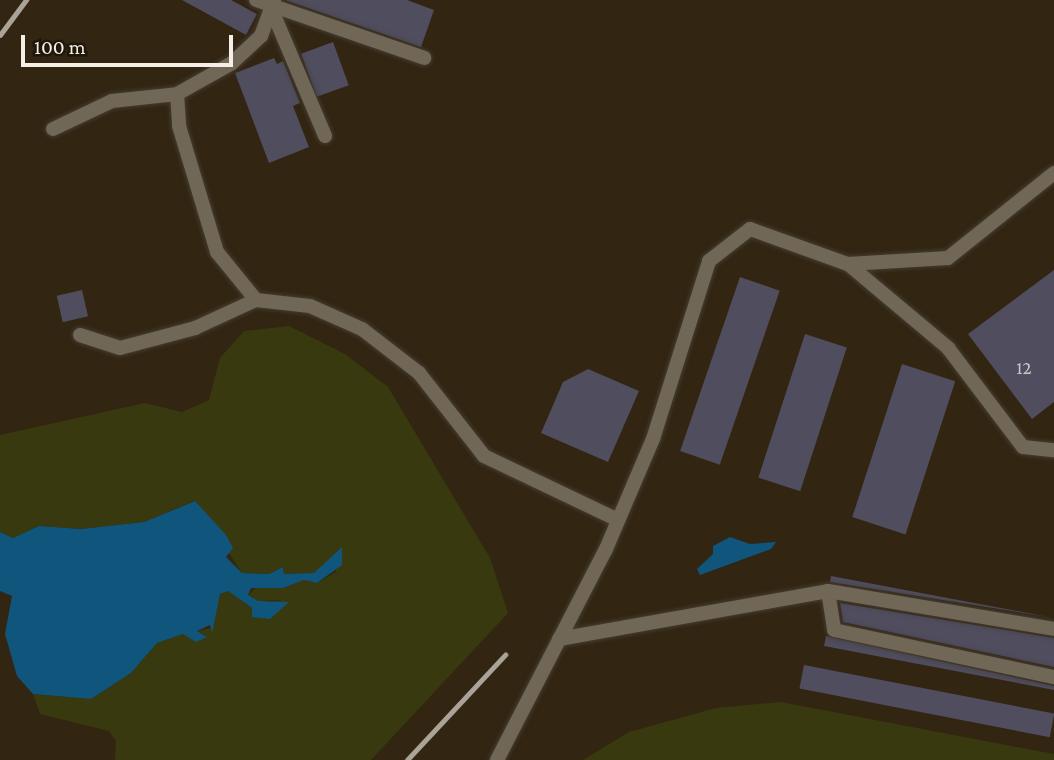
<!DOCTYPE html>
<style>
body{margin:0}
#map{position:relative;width:1054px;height:760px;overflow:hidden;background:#292013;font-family:"Crimson Pro",serif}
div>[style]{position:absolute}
.built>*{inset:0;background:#322511;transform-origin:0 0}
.green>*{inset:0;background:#38390f}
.water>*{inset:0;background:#10557b}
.building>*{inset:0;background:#4f4d5e;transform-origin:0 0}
.roads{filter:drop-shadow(0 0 2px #443c33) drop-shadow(0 0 2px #443c33)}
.minor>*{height:14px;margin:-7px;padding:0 7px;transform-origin:7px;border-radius:7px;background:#716757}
.rail>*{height:4.5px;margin:-2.25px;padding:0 2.25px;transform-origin:2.25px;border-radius:2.25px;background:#aaa398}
span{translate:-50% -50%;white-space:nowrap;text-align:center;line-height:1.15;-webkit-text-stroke:5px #20170a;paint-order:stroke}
.number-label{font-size:19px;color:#ccc6c4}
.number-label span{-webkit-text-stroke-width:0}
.scale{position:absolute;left:21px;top:35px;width:212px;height:32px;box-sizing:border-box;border:4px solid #f5efe6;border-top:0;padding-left:9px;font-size:21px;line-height:24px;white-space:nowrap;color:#f5efe6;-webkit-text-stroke:5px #20170a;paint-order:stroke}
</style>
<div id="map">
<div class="built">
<div style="left:0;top:0;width:1054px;height:760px"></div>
</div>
<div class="green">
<div style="clip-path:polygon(289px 326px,345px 354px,388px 387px,490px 558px,508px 613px,371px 760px,115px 760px,116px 741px,109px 731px,40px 714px,33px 694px,91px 699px,131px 673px,157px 643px,183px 634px,206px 636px,197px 631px,212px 628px,220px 594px,228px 591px,252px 608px,282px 600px,258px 601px,248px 595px,258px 586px,283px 588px,304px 580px,317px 583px,336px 572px,336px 558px,314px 573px,284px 574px,283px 567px,269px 574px,242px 573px,194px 501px,144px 522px,81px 529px,39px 526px,13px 538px,0 532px,0 435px,145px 403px,182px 412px,209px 400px,220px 358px,244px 331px)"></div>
<div style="clip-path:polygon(781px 702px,1054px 754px,1054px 760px,583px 760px,629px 732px,716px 708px)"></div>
</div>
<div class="water">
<div style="clip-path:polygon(195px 501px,226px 535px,233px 548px,226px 557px,242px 573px,269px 574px,283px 567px,284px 574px,314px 573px,342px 547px,342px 565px,317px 583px,304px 580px,283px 588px,251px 588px,248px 595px,258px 601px,289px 602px,270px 619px,252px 617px,252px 608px,228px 591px,220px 594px,212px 633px,210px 625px,197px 631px,207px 637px,196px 642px,183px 634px,157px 643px,131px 673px,91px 699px,33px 694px,17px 676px,5px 634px,12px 596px,0 591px,0 532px,13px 538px,39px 526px,81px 529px,144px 522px)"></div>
<div style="clip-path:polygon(730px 537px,750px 544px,776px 542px,771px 549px,700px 575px,697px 569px,713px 554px,713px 546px)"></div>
</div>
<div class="building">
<div style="clip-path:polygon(182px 0,231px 0,257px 14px,246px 35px)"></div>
<div style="clip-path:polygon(285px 0,407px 0,434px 10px,421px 47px)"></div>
<div style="left:333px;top:42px;width:46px;height:34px;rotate:70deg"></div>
<div style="clip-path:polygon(274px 58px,277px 64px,283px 61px,300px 103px,293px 106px,309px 147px,269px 163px,235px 73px)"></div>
<div style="clip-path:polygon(1054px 270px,1054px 402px,1032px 419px,968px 334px)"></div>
<div style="left:740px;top:277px;width:42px;height:184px;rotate:19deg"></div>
<div style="left:82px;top:290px;width:27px;height:26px;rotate:77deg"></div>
<div style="left:805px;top:334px;width:44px;height:151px;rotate:18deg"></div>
<div style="left:902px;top:364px;width:56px;height:161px;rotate:18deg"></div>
<div style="clip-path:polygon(588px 369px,639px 391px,608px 462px,541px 433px,563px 382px)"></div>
<div style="clip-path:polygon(831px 576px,1049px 617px,830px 582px)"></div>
<div style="clip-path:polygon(840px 603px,1054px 638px,1054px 667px,843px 622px)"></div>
<div style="clip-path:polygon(826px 636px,1054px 686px,1054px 690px,824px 646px)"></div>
<div style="left:804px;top:665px;width:255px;height:24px;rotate:11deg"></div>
</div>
<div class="roads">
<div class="minor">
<div style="left:256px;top:0;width:178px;rotate:19deg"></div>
<div style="left:271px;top:8px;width:139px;rotate:67.1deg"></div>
<div style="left:177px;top:94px;width:32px;rotate:86deg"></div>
<div style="left:179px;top:126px;width:132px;rotate:73.2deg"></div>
<div style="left:217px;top:252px;width:62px;rotate:50.9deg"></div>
<div style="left:256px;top:300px;width:54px;rotate:6.3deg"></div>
<div style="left:310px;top:306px;width:57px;rotate:23.9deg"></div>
<div style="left:362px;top:329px;width:72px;rotate:37.7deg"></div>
<div style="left:419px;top:373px;width:105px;rotate:51.9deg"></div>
<div style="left:484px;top:456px;width:148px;rotate:25.5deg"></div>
<div style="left:53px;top:129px;width:65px;rotate:-25.4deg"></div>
<div style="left:112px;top:101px;width:65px;rotate:-6.1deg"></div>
<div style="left:177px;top:94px;width:63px;rotate:-29.4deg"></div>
<div style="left:232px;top:63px;width:40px;rotate:-43deg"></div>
<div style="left:261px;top:36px;width:38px;rotate:-70deg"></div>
<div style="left:848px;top:264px;width:131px;rotate:40deg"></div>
<div style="left:948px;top:348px;width:124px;rotate:52.9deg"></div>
<div style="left:1023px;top:447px;width:31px;rotate:6deg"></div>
<div style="left:80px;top:335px;width:42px;rotate:18deg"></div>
<div style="left:120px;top:348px;width:78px;rotate:-14.9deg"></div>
<div style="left:195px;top:328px;width:67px;rotate:-24.7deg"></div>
<div style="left:828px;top:591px;width:39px;rotate:81deg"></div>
<div style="left:834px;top:630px;width:225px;rotate:12.1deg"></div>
<div style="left:559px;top:639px;width:273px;rotate:-10.1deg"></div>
<div style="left:828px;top:591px;width:229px;rotate:9.5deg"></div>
<div style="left:497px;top:760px;width:237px;rotate:-62.7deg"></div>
<div style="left:606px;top:549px;width:120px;rotate:-66.9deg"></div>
<div style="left:653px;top:439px;width:187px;rotate:-72.5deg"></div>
<div style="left:709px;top:261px;width:52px;rotate:-38deg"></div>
<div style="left:750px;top:229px;width:104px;rotate:19.7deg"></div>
<div style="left:848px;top:264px;width:100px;rotate:-3.4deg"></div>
<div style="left:948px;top:258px;width:136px;rotate:-38.7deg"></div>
</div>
</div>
<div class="rail">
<div style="left:0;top:35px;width:44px;rotate:-53.4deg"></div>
<div style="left:407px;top:760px;width:144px;rotate:-47deg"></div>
</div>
<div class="number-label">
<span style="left:1024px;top:368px">12</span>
</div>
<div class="scale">100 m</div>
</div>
